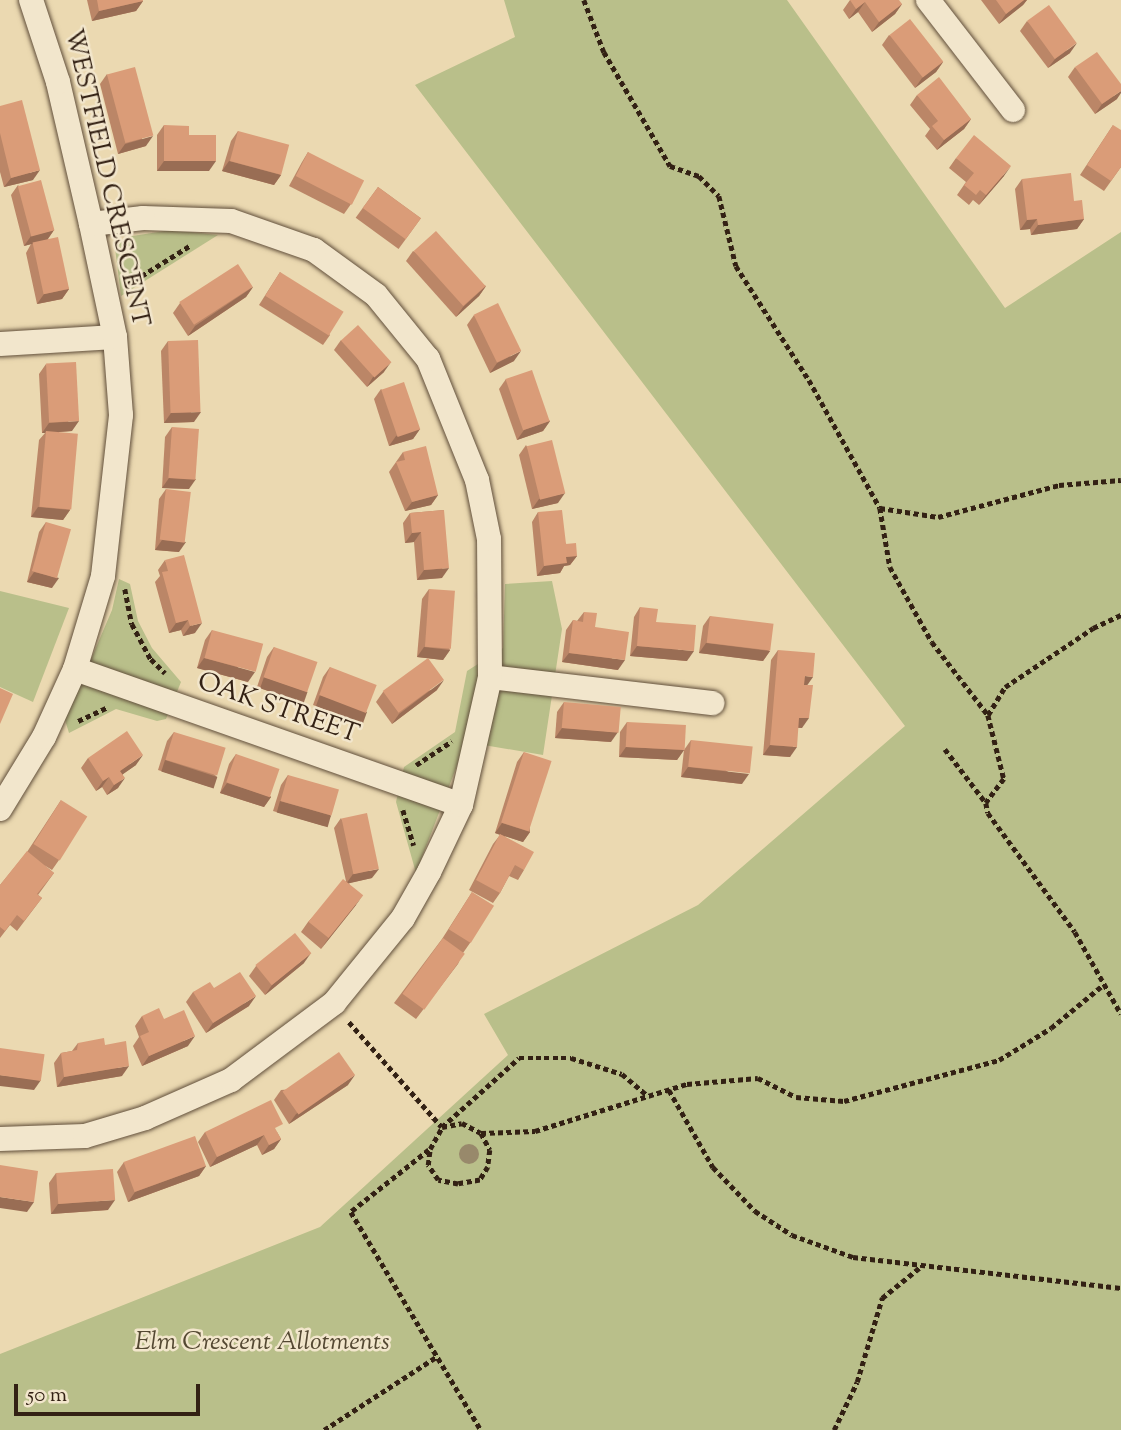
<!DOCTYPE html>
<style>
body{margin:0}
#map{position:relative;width:1121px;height:1430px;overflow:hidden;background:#ebd9b1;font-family:"Sorts Mill Goudy",serif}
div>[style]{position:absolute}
.green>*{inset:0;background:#b9bf8a}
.path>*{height:4.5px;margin-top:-2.25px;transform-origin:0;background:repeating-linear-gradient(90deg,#332114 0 5px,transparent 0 8.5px)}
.roads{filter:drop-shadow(0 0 2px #614f3b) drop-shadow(0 0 2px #614f3b)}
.minor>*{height:24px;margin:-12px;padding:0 12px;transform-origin:12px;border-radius:12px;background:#f2e6cc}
.trees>*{width:20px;height:20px;margin:-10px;border-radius:50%;background:#98896b}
.wall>*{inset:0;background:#bb8667;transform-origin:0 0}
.shaded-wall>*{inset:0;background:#996d54;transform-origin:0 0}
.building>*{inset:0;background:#da9c78;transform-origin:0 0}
span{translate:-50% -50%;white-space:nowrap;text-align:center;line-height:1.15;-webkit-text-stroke:5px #f2e6cc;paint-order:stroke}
.street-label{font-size:26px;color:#332114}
.park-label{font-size:26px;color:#544832;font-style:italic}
.scale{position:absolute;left:14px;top:1384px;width:186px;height:32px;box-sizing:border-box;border:4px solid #332114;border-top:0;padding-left:9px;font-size:21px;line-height:24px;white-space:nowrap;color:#332114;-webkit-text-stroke:5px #f2e6cc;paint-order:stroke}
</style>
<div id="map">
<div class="green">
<div style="clip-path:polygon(504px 0,787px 0,1005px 308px,1121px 232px,1121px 1430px,0 1430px,0 1354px,320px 1227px,508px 1055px,484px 1014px,698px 905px,905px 726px,415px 85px,515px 37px)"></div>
<div style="clip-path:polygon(171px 230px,218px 235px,121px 296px,115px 248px,126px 237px)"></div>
<div style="clip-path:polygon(119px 579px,130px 584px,138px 621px,152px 648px,181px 682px,166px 719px,157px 721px,116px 709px,69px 733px,65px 720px,112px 610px)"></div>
<div style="clip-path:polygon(552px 581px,562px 629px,543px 755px,466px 742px,416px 873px,396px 802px,404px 767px,455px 732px,467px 671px,503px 648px,505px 584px)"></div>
<div style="clip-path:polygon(0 591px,69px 608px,33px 702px,0 687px)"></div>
</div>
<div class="path">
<div style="left:584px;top:0;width:56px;rotate:69deg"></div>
<div style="left:604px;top:52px;width:132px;rotate:59.9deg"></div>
<div style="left:670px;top:166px;width:31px;rotate:19deg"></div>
<div style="left:699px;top:176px;width:28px;rotate:45deg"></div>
<div style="left:719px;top:196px;width:72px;rotate:76.3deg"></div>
<div style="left:736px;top:266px;width:135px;rotate:57.4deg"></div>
<div style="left:809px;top:380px;width:146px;rotate:61deg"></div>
<div style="left:880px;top:508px;width:59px;rotate:8.8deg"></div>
<div style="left:938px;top:517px;width:125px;rotate:-14.8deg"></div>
<div style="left:1059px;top:485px;width:62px;rotate:-4.6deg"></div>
<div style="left:127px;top:285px;width:75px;rotate:-32deg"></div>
<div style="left:880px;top:508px;width:60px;rotate:80.4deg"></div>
<div style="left:890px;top:567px;width:86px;rotate:60.8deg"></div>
<div style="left:932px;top:642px;width:92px;rotate:52.5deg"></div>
<div style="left:988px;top:715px;width:66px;rotate:76deg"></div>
<div style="left:1004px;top:779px;width:30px;rotate:127deg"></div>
<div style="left:986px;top:803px;width:10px;rotate:79deg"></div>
<div style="left:988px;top:813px;width:147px;rotate:53.8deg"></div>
<div style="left:1075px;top:932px;width:94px;rotate:60.7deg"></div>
<div style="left:125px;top:589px;width:36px;rotate:79deg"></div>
<div style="left:132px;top:624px;width:40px;rotate:62deg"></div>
<div style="left:151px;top:659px;width:20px;rotate:45deg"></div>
<div style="left:988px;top:715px;width:33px;rotate:-59deg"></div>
<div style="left:1005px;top:687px;width:106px;rotate:-33.8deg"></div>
<div style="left:1093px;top:628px;width:31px;rotate:-25deg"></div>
<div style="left:78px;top:721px;width:33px;rotate:-25deg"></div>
<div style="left:945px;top:749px;width:68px;rotate:52.8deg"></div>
<div style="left:416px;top:765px;width:43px;rotate:-33.7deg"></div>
<div style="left:403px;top:810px;width:37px;rotate:73deg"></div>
<div style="left:349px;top:1022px;width:140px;rotate:48.5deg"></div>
<div style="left:442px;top:1127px;width:20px;rotate:-11deg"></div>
<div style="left:462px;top:1123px;width:21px;rotate:28deg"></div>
<div style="left:481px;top:1133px;width:19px;rotate:62deg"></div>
<div style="left:490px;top:1150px;width:17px;rotate:97deg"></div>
<div style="left:488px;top:1167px;width:15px;rotate:122deg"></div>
<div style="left:480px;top:1180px;width:22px;rotate:170deg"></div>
<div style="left:458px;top:1184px;width:20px;rotate:-169deg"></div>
<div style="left:438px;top:1180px;width:18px;rotate:-124deg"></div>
<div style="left:428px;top:1165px;width:16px;rotate:-83deg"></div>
<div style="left:430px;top:1149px;width:25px;rotate:-61deg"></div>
<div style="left:442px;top:1127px;width:103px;rotate:-41.9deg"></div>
<div style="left:519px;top:1058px;width:52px"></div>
<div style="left:571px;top:1058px;width:53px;rotate:17.4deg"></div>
<div style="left:622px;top:1074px;width:34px;rotate:40deg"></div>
<div style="left:669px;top:1090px;width:89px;rotate:60.3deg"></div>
<div style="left:713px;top:1167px;width:61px;rotate:46.3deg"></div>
<div style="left:755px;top:1211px;width:44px;rotate:33deg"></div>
<div style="left:792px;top:1235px;width:65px;rotate:19.8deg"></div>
<div style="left:853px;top:1257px;width:270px;rotate:6.6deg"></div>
<div style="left:481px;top:1133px;width:54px;rotate:-2.1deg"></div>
<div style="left:535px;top:1131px;width:159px;rotate:-17.2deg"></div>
<div style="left:687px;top:1084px;width:71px;rotate:-4.8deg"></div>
<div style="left:758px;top:1078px;width:42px;rotate:26.6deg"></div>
<div style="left:796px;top:1097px;width:48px;rotate:4.8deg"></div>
<div style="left:844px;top:1101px;width:160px;rotate:-14.8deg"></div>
<div style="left:999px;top:1060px;width:61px;rotate:-31.6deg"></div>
<div style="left:1051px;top:1028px;width:67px;rotate:-39.6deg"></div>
<div style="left:429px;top:1150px;width:100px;rotate:141.5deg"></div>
<div style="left:351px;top:1212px;width:254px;rotate:59.2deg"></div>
<div style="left:324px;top:1430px;width:134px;rotate:-33.1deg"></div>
<div style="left:834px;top:1430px;width:53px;rotate:-64.4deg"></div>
<div style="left:857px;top:1382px;width:88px;rotate:-73.4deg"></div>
<div style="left:882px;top:1298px;width:48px;rotate:-39deg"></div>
</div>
<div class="roads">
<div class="minor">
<div style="left:928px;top:0;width:139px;rotate:52.3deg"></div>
<div style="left:0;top:344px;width:115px;rotate:-3.5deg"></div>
<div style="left:75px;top:669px;width:409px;rotate:19.4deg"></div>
<div style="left:490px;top:677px;width:224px;rotate:6.7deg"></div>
<div style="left:0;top:809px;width:84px;rotate:-58.6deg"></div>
<div style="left:44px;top:737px;width:75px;rotate:-65.5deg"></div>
<div style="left:75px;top:669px;width:97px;rotate:-73.2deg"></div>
<div style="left:103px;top:576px;width:162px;rotate:-83.6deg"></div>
<div style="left:121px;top:415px;width:78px;rotate:-94.4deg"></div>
<div style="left:115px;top:337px;width:116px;rotate:-102deg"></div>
<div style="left:91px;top:224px;width:146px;rotate:-103.1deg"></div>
<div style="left:58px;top:82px;width:86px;rotate:-108.2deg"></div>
<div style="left:0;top:1139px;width:85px;rotate:-2deg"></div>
<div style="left:85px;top:1136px;width:63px;rotate:-16.7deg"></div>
<div style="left:145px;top:1118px;width:94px;rotate:-23.8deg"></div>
<div style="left:231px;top:1080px;width:129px;rotate:-36.8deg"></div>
<div style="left:334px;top:1003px;width:109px;rotate:-50.9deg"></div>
<div style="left:403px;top:918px;width:53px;rotate:-60.5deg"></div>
<div style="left:429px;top:872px;width:74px;rotate:-64.5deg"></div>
<div style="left:461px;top:805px;width:131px;rotate:-77.2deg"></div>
<div style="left:490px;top:677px;width:138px;rotate:-90.4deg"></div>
<div style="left:489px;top:539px;width:60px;rotate:-101.5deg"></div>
<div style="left:477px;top:480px;width:131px;rotate:-112deg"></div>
<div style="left:428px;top:359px;width:82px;rotate:-129.1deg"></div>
<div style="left:376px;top:295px;width:77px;rotate:-144deg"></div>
<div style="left:314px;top:250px;width:88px;rotate:-160.7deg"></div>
<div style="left:231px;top:221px;width:88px;rotate:-178deg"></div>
<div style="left:143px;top:218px;width:52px;rotate:173.4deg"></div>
</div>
</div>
<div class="trees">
<div style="left:469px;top:1154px"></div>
</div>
<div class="wall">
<div style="clip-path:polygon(87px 0,143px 0,143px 1px,136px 11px,92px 21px)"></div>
<div style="clip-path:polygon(850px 0,902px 4px,895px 14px,872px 32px,858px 12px,849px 19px,843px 10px)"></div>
<div style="clip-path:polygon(981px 0,1027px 0,1023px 5px,999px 24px)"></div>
<div style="clip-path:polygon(1027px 21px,1070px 53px,1048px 68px,1020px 31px)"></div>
<div style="clip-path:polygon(889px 35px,943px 62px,936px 72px,915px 88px,882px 45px)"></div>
<div style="clip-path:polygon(1075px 67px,1117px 99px,1095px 114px,1068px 77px)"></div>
<div style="clip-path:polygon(107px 74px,146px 146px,118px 154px,100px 84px)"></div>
<div style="clip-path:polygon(917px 95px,971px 119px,964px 129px,937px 150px,925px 136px,930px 129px,910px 105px)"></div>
<div style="clip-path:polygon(0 106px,33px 180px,4px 187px,0 172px)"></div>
<div style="clip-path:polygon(164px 125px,189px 135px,209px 171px,157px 171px,157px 135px)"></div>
<div style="clip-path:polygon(1113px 125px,1121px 167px,1104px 191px,1080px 175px)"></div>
<div style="clip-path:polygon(238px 131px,281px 175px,274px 185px,222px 171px,231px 141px)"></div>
<div style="clip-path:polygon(308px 152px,351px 204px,344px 214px,289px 186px,302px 162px)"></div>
<div style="clip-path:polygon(956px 158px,1004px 176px,979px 205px,973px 200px,969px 205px,957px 195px,966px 182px,949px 168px)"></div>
<div style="clip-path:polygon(1022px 179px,1074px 201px,1084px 219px,1077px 229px,1031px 235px,1030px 229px,1020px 230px,1015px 189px)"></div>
<div style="clip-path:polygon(18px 185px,54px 230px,48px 239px,69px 289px,62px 299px,37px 304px,26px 253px,31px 244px,24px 246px,11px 195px)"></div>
<div style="left:378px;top:187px;width:53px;height:38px;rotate:36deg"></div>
<div style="clip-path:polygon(413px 251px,486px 286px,479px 296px,456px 317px,406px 261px)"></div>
<div style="clip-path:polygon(280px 272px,330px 335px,323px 345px,259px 305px)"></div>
<div style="clip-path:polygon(253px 287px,246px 297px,188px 336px,173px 313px,180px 303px)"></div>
<div style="clip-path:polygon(474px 315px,514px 361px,490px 373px,467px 325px)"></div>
<div style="clip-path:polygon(341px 340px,384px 372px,367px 387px,334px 350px)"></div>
<div style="clip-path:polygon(168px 341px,194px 422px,164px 423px,161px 351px)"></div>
<div style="clip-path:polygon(46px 364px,72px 431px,59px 432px,70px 510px,63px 520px,31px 517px,39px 440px,45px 433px,42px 433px,39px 374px)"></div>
<div style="clip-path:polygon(506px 379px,550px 421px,543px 431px,517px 440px,499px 389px)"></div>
<div style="clip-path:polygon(381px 389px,420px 429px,413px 439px,389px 446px,374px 399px)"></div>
<div style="clip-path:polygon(172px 427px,189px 489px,162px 488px,165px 437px)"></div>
<div style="clip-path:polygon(526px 445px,558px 503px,532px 509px,519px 455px)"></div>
<div style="clip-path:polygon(403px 452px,438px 495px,431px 505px,405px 511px,389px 472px)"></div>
<div style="clip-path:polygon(166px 489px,179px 552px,155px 550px,159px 499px)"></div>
<div style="clip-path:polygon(444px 510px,442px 578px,417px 580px,414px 542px,405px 543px,403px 523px,410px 513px)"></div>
<div style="clip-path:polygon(538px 512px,577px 556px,570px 565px,564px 566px,560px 573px,537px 576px,532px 522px)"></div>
<div style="clip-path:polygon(46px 522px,52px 588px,27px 582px,39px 532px)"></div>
<div style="clip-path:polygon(165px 560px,195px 633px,183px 636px,181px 630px,169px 633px,155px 582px,160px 576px,158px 570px)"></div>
<div style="clip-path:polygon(429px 589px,450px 650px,443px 660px,417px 657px,422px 599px)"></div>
<div style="clip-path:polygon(640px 607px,656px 622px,687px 661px,630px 656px,634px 617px)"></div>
<div style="clip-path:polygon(584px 612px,595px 627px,618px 670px,562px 662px,566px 630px,573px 620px,577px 621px)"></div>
<div style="clip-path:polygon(710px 616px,770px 651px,763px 661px,699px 653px,703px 626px)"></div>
<div style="clip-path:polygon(212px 630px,248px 682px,197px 668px,205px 640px)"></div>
<div style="clip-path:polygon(274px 647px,307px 692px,300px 702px,257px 687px,267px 657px)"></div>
<div style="clip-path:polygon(778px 650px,807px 685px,802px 728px,798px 728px,790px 757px,763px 755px,771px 660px)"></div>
<div style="clip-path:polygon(330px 667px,360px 722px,313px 705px,323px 677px)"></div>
<div style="clip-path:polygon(437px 690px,392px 724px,376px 702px,383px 692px)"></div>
<div style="clip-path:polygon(564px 702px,611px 742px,555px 738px,557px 712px)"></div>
<div style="clip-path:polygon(627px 722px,684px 750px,677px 760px,619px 757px,620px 732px)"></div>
<div style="clip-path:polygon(174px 732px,217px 777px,210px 787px,158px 770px,167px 741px)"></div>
<div style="clip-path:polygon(691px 740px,742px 784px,681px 777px,684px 750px)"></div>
<div style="clip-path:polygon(524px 752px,530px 832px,523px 842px,505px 836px,524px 870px,518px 880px,509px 876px,500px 893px,493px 903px,469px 890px,493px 844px,500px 835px,495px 833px,517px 762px)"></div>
<div style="clip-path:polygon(236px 754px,271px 797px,264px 807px,220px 793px,229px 764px)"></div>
<div style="clip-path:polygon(88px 758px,136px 765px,123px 774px,118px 788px,107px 795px,102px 787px,96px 791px,81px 768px)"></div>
<div style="clip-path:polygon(288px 775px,331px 816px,324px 826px,273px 811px,281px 785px)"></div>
<div style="clip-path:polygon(61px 800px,59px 860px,52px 870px,44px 865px,54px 873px,38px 895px,42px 898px,17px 931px,10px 925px,0 938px,0 885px,27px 852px)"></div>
<div style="clip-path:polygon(341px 818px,372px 878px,349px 883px,356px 905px,321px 949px,301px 932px,308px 922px,346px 881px,334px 828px)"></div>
<div style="clip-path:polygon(472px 892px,470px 943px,463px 953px,458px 964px,416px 1019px,394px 1003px,442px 939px)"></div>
<div style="clip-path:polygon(304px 963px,265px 995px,249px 976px,256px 966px)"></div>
<div style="clip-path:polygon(214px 988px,249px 1006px,206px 1033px,186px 1002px,193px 992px)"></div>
<div style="clip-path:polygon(142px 1016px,164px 1019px,188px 1046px,142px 1066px,133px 1046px,139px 1037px,135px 1026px)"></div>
<div style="clip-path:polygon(78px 1043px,105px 1045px,122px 1076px,57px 1087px,54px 1063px,61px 1053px,72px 1051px)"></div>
<div style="clip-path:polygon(348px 1085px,289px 1124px,274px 1100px,281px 1090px)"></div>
<div style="clip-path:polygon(205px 1132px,277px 1132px,281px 1139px,274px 1149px,262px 1155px,257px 1145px,210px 1167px,198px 1142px)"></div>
<div style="clip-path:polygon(124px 1162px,206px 1166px,199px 1176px,128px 1202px,117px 1172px)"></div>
<div style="clip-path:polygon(56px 1173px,108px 1210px,51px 1214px,49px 1183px)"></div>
</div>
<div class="shaded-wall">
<div style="clip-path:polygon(1024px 0,1027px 0,1023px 5px,999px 24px,1006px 14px)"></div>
<div style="clip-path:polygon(143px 1px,136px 11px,92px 21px,99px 11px)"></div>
<div style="clip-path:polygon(865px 2px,858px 12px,849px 19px,856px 9px)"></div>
<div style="clip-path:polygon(902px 4px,895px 14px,872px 32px,879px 22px)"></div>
<div style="clip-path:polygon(1077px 43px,1070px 53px,1048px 68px,1055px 59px)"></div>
<div style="clip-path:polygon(943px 62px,936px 72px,915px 88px,922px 78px)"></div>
<div style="clip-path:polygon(1121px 91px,1121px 93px,1117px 99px,1095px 114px,1102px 104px)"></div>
<div style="clip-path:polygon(971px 119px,964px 129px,937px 150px,944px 140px)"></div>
<div style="clip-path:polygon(153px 136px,146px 146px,118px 154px,125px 144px)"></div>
<div style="clip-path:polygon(164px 161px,216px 161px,209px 171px,157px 171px)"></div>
<div style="clip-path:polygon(229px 161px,281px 175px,274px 185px,222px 171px)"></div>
<div style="clip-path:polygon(1011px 166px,1004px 176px,979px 205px,986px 195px)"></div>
<div style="clip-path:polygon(40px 170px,33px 180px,4px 187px,11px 178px)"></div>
<div style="clip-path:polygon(1037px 219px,1030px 229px,1020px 230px,1027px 220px)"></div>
<div style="clip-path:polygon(1084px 219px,1077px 229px,1031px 235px,1038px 225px)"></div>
<div style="clip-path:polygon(54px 230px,47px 240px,24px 246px,31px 236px)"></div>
<div style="clip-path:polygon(486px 286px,479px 296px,456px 317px,463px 307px)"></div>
<div style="clip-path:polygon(253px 287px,246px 297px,188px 336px,195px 326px)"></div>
<div style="clip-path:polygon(69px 289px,62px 299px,37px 304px,44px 294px)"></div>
<div style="clip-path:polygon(521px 351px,514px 361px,490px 373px,497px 363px)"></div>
<div style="clip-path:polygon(391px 362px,384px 372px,367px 387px,373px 377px)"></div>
<div style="clip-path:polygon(201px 412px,194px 422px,164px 423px,171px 413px)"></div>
<div style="clip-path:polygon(79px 421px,72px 431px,46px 433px,46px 431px,45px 433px,42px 433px,49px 423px)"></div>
<div style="clip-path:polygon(550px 421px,543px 431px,517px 440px,524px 430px)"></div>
<div style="clip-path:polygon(420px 429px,413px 439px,389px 446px,396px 436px)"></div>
<div style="clip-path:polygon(169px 478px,196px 479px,189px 489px,162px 488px)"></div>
<div style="clip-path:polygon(565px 493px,558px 503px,532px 509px,539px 499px)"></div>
<div style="clip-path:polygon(438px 495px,431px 505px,405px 511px,412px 502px)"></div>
<div style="clip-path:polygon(38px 507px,70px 510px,63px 520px,31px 517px)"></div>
<div style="clip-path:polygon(421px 532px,414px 542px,405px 543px,412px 533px)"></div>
<div style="clip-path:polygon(162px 540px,186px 542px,179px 552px,155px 550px)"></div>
<div style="clip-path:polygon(577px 556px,570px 565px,564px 566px,560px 573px,537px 576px,544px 566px,566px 557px)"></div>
<div style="clip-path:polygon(449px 568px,442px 578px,417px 580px,424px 570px)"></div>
<div style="clip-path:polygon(34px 572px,59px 578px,52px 588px,27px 582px)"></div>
<div style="clip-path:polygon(188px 620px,181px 630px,169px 633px,176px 623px)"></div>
<div style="clip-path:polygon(202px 623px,195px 633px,183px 636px,190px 626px)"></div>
<div style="clip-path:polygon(706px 643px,770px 651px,763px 661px,699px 653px)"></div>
<div style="clip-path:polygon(637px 646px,694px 651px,687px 661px,630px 656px)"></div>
<div style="clip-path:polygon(424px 647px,450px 650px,443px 660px,417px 657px)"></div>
<div style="clip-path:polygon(569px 653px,625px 660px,618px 670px,562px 662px)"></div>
<div style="clip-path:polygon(204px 658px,255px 672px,248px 682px,197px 668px)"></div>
<div style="clip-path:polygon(805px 676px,813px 677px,806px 687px,798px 686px)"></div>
<div style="left:264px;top:677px;width:46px;height:12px;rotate:19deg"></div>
<div style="clip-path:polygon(444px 680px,437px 690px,392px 724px,399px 714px)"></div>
<div style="left:320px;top:695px;width:50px;height:12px;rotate:20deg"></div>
<div style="clip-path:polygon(799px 718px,809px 718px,802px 728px,792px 727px)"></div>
<div style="clip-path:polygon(562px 728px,618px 732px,611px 742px,555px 738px)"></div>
<div style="clip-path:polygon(770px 745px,797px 747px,790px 757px,763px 755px)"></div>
<div style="clip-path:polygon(626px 747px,684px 750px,677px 760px,619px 757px)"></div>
<div style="clip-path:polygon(143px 755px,136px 765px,113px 781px,120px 771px)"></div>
<div style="left:165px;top:760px;width:55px;height:12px;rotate:18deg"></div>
<div style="clip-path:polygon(688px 767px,749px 774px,742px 784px,681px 777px)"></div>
<div style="clip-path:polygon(109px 777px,102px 787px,96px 791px,103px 781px)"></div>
<div style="clip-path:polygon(125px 778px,118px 788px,107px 795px,114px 785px)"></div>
<div style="clip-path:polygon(227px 783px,271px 797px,264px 807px,220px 793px)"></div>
<div style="left:280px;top:801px;width:53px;height:12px;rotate:16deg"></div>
<div style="clip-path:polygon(502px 823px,530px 832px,523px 842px,495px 833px)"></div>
<div style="clip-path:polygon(379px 869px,372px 878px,346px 884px,353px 874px)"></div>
<div style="clip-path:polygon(363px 895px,356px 905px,321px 949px,328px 939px)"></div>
<div style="clip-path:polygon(311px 953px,304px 963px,265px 995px,272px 985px)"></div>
<div style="clip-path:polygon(256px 996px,249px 1006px,206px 1033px,213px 1023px)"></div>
<div style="clip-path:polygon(195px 1036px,188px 1046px,142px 1066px,149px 1056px)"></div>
<div style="clip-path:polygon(129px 1066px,122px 1076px,57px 1087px,64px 1077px)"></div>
<div style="clip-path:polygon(0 1075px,41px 1080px,34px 1090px,0 1086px)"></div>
<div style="clip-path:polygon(355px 1075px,348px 1085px,289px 1124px,296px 1114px)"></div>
<div style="clip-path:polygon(264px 1135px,257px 1145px,210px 1167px,217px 1157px)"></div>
<div style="clip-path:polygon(281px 1139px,274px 1149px,262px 1155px,269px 1145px)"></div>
<div style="clip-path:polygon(206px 1166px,199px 1176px,128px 1202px,135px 1192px)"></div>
<div style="clip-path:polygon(0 1197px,34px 1202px,27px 1212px,0 1208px)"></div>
<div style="clip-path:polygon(115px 1200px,108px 1210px,51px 1214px,58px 1204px)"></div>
</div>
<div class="building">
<div style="clip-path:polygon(97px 0,143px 0,143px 1px,99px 11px)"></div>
<div style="clip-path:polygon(850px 0,899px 0,902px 4px,879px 22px,865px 2px,856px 9px)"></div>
<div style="clip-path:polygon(996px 0,1024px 0,1006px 14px)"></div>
<div style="left:1049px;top:5px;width:47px;height:27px;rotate:54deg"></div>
<div style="left:910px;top:19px;width:54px;height:26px;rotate:52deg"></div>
<div style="clip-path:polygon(1097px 52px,1121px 84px,1121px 91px,1102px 104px,1075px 67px)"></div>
<div style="left:135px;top:67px;width:71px;height:29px;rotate:75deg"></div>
<div style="clip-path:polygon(939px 77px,971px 119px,944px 140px,932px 126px,938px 121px,917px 95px)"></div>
<div style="clip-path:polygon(22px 100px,40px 170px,11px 178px,0 133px,0 106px)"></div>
<div style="clip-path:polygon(164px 125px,189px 126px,189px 135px,216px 135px,216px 161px,164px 161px)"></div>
<div style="clip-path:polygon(1113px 125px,1121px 130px,1121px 167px,1111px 181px,1087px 165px)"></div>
<div style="left:238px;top:131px;width:53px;height:31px;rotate:15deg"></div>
<div style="clip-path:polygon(974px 135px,1011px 166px,986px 195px,980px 190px,976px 195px,964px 185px,974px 173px,956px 158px)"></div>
<div style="left:308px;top:152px;width:63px;height:27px;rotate:27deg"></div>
<div style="clip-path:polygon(1071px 173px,1074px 201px,1082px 200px,1084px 219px,1038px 225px,1037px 219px,1027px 220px,1022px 179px)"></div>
<div style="left:41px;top:180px;width:52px;height:24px;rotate:75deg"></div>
<div style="left:378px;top:187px;width:53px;height:26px;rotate:36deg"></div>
<div style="left:436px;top:231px;width:74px;height:30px;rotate:48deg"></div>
<div style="left:58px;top:237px;width:53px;height:26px;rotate:78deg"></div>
<div style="left:238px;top:264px;width:27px;height:70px;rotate:57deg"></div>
<div style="left:280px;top:272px;width:75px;height:28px;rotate:32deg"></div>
<div style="left:498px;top:303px;width:53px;height:27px;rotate:64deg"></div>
<div style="left:358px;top:325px;width:50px;height:23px;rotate:48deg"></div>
<div style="left:198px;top:340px;width:72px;height:30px;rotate:88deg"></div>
<div style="left:76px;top:362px;width:59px;height:30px;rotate:87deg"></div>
<div style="left:532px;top:370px;width:54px;height:28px;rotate:71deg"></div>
<div style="left:404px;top:382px;width:50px;height:24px;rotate:71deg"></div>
<div style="left:172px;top:427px;width:27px;height:51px;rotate:4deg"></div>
<div style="left:46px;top:431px;width:32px;height:76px;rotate:5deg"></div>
<div style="left:552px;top:440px;width:55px;height:26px;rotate:76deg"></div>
<div style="clip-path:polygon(426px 446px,438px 495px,412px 502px,396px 462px,405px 460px,403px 452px)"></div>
<div style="left:166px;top:489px;width:25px;height:51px;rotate:7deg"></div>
<div style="clip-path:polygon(444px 510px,449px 568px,424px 570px,421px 532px,412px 533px,410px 513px)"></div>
<div style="clip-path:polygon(562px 510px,566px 544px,576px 543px,577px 556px,566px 557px,567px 563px,544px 566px,538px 512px)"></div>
<div style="left:46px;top:522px;width:26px;height:51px;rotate:16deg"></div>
<div style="clip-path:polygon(184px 555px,202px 623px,190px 626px,188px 620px,176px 623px,162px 572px,168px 571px,165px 560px)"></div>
<div style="left:429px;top:589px;width:26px;height:58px;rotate:4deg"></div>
<div style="clip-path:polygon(640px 607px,658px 609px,656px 622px,696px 625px,694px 651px,637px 646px)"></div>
<div style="clip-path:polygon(584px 612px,597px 613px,595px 627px,629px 632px,625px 660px,569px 653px,573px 620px,583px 622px)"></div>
<div style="left:710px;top:616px;width:64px;height:27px;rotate:7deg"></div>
<div style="left:212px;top:630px;width:53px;height:29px;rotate:15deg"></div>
<div style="left:274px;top:647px;width:46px;height:32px;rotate:19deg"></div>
<div style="clip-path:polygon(778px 650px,815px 653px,813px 677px,805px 676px,804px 685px,813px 685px,809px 718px,799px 718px,797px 747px,770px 745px)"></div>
<div style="left:428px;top:658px;width:27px;height:56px;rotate:54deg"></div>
<div style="left:330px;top:667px;width:50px;height:30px;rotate:21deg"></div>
<div style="clip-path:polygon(0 688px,13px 694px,0 724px)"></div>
<div style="left:564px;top:702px;width:57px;height:26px;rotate:5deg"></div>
<div style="left:627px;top:722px;width:59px;height:25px;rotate:3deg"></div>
<div style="clip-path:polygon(127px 731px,143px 755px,120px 771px,125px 778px,114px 785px,109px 777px,103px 781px,88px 758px)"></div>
<div style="left:174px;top:732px;width:54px;height:29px;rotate:17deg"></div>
<div style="left:691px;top:740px;width:62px;height:27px;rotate:6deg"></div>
<div style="left:524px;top:752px;width:29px;height:74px;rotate:18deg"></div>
<div style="left:236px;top:754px;width:46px;height:30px;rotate:19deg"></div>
<div style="left:288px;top:775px;width:53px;height:27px;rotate:16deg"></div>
<div style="left:61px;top:800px;width:31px;height:52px;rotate:32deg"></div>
<div style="left:367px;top:813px;width:57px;height:26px;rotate:78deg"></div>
<div style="clip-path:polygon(500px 834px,534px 852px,524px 870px,515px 865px,500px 893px,476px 880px)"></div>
<div style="clip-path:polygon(27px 851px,54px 873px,37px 894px,42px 898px,24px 921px,17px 915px,5px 931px,0 927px,0 885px)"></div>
<div style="left:343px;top:879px;width:26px;height:55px;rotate:39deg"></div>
<div style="left:472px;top:892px;width:26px;height:44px;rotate:32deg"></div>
<div style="left:295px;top:933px;width:26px;height:51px;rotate:51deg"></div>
<div style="left:443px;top:938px;width:27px;height:69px;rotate:36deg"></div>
<div style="clip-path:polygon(240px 972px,256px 996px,213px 1023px,193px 992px,210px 982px,214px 988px)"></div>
<div style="clip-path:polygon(159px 1008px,164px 1019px,184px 1010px,195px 1036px,149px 1056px,140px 1036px,149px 1032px,142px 1016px)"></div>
<div style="clip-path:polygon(104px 1038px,105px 1045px,126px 1041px,129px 1066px,64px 1077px,61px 1053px,77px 1050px,78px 1043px)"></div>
<div style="left:0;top:1048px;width:45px;height:27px;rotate:8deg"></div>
<div style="left:339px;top:1052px;width:28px;height:69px;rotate:55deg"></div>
<div style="clip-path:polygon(271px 1100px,283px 1124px,275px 1128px,281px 1139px,269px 1145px,264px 1135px,217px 1157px,205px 1132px)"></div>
<div style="left:195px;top:1136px;width:32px;height:76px;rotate:70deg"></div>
<div style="clip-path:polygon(0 1165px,38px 1171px,34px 1202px,0 1197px)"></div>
<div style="left:113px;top:1169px;width:31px;height:57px;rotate:86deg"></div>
</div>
<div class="street-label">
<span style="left:106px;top:178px;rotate:77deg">WESTFIELD CRESCENT</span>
<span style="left:278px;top:709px;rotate:19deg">OAK STREET</span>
</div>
<div class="park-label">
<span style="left:262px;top:1343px">Elm Crescent Allotments</span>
</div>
<div class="scale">50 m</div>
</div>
